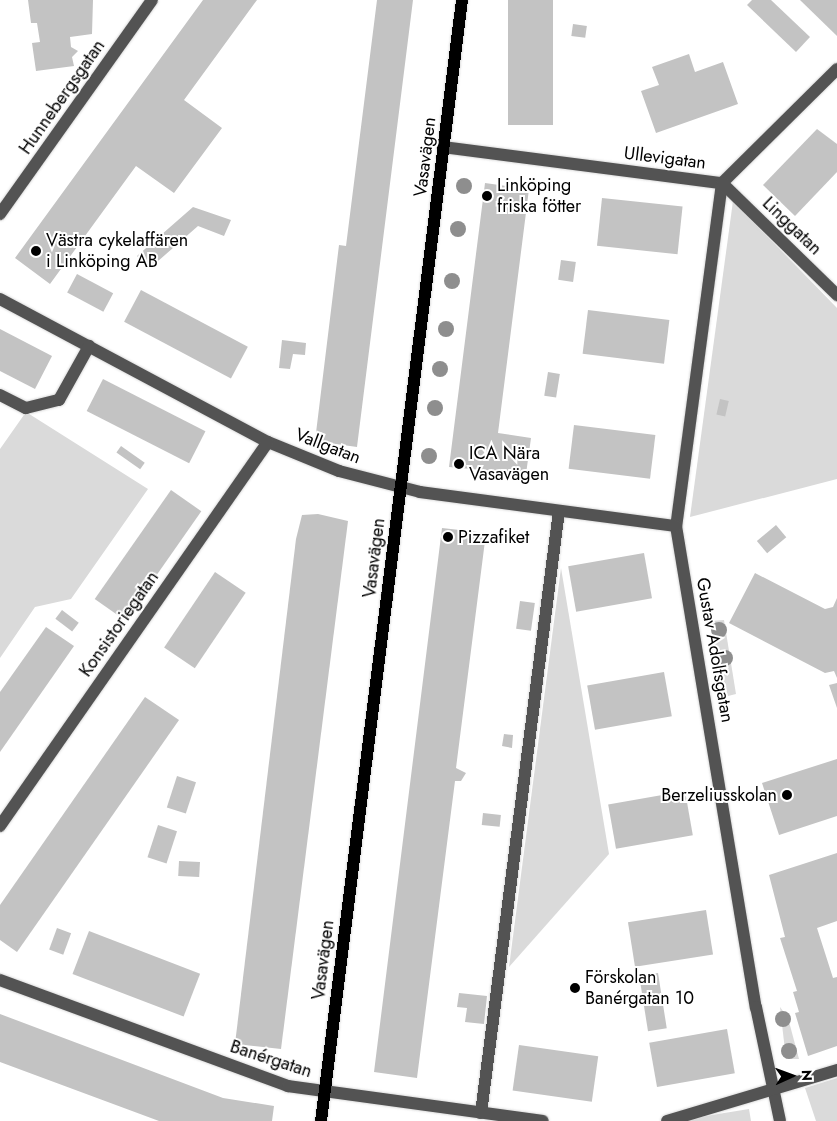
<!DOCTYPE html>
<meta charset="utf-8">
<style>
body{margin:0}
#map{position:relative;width:837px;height:1121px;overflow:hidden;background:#fff;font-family:Jost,sans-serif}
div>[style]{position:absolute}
.green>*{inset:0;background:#dadada}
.building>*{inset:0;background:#c3c3c3;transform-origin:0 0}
.roads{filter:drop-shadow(0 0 1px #dbdbdb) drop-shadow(0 0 1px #dbdbdb)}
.minor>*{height:12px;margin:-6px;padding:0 6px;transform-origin:6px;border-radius:6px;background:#535353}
.major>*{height:12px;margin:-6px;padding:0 6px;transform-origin:6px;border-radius:6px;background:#000}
.trees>*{width:16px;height:16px;margin:-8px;border-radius:50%;background:#8e8e8e}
.dots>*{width:14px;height:14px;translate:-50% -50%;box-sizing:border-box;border:2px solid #fff;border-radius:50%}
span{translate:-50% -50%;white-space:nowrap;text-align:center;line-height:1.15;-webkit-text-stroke:4px #fff;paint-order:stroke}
.street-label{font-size:18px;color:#000}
.poi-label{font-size:18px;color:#000}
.left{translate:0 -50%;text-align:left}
.right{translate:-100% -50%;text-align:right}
.north{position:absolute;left:767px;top:1051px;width:50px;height:50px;-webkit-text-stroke:4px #fff;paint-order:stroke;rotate:88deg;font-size:14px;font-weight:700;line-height:20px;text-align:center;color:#000}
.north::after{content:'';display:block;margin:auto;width:18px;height:22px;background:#000;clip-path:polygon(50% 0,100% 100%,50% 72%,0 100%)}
</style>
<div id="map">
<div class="green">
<div style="clip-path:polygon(733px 201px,837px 308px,837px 479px,690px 517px)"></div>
<div style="clip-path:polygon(26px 412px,148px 489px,71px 599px,35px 607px,0 658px,0 449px)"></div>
<div style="clip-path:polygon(561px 568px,609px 854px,509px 967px)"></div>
<div style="clip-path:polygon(724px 620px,736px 694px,728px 696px,723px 691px,711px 621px)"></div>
<div style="clip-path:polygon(780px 1007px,788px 1018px,799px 1059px,786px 1059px)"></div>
<div style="clip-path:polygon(837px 1078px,837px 1121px,816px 1121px,805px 1088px)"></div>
<div style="clip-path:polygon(749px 1109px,751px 1121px,675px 1121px)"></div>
</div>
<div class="building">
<div style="clip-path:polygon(28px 0,93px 0,92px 34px,70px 37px,71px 47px,78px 51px,72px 57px,74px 66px,36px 71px,32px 43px,40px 42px,37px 23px,31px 23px)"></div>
<div style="clip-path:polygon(203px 0,257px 0,184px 100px,222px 128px,174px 193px,136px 166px,50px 284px,15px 258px)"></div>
<div style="clip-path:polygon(377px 0,413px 0,357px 447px,315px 441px,339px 245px,346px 246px)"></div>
<div style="left:508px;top:0;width:45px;height:125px"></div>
<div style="clip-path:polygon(752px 0,771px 0,810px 37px,796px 52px,747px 5px)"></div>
<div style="clip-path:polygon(800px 0,837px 0,837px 36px)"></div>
<div style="left:573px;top:24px;width:14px;height:12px;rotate:8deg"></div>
<div style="clip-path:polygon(689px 54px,695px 72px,723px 62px,738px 104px,656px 133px,641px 91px,659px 85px,652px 67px)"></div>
<div style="clip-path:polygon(817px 129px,837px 144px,837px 172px,795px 216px,763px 185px)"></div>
<div style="clip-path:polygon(485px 183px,529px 189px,498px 433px,531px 438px,526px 474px,449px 467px)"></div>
<div style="left:602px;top:198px;width:81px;height:48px;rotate:6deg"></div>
<div style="clip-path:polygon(193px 207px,231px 220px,224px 236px,198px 226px,149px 269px,137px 256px)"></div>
<div style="left:561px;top:260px;width:15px;height:20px;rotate:8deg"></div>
<div style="left:77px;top:274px;width:41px;height:21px;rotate:28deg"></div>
<div style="left:141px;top:290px;width:121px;height:36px;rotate:28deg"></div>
<div style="left:588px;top:310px;width:82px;height:44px;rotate:7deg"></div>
<div style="clip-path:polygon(0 329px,52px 356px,35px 389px,0 371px)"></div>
<div style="clip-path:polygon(282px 340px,306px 343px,305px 355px,293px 354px,290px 369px,279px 368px)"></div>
<div style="left:548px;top:372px;width:12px;height:24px;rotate:9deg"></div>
<div style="left:103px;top:379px;width:115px;height:36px;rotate:27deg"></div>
<div style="left:720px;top:399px;width:9px;height:16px;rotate:13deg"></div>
<div style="left:574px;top:425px;width:82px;height:44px;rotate:7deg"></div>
<div style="left:121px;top:446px;width:29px;height:8px;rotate:35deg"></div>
<div style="left:171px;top:490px;width:37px;height:133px;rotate:35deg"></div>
<div style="clip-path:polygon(318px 514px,348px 521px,281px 1049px,235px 1044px,296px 539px,302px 515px)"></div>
<div style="left:776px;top:525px;width:16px;height:25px;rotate:50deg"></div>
<div style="clip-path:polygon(442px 528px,486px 533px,456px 768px,466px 773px,461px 781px,455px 781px,417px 1078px,374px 1072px)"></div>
<div style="left:644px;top:553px;width:46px;height:77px;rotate:80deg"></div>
<div style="left:215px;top:572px;width:37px;height:91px;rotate:34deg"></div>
<div style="clip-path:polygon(755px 573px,825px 609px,833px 607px,837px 598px,837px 678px,834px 671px,825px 673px,729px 623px)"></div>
<div style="left:520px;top:601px;width:15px;height:28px;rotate:8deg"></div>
<div style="left:62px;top:610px;width:21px;height:11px;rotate:37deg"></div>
<div style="clip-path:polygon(46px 627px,74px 646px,0 752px,0 692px)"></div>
<div style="left:664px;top:672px;width:45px;height:78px;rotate:80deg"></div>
<div style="clip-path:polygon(837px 683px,837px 708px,829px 685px)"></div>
<div style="clip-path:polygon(145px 697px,179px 720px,17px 952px,0 940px,0 905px)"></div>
<div style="clip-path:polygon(504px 734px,513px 735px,512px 748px,502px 746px)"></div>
<div style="clip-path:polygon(837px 759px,837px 816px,779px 835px,762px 783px)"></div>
<div style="left:177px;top:776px;width:20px;height:33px;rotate:18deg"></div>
<div style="left:685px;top:791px;width:45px;height:78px;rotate:80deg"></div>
<div style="left:483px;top:813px;width:18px;height:12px;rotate:6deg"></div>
<div style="left:158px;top:825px;width:20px;height:34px;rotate:18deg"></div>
<div style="clip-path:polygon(837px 853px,837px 921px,817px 928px,833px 978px,837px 977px,837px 1046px,808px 1056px,795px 1013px,799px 1012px,793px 992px,797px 991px,780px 938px,785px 937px,769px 875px)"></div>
<div style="left:179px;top:861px;width:21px;height:15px;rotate:3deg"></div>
<div style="left:706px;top:910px;width:45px;height:79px;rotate:81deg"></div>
<div style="left:57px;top:928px;width:15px;height:23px;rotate:20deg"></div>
<div style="left:89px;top:931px;width:119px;height:46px;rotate:21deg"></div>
<div style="left:658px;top:973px;width:56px;height:19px;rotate:81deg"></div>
<div style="clip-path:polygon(459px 993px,487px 996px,484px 1024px,465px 1022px,467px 1008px,457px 1007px)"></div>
<div style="clip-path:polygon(0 1014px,223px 1098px,274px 1106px,272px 1121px,159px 1121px,0 1062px)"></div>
<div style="left:727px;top:1029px;width:45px;height:79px;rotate:80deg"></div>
<div style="left:519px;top:1045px;width:80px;height:46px;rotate:8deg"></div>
</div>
<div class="roads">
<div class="minor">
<div style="left:443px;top:147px;width:281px;rotate:7.4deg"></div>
<div style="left:722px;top:183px;width:162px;rotate:-44.7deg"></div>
<div style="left:722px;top:183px;width:346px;rotate:97.6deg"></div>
<div style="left:676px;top:526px;width:488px;rotate:80.6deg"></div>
<div style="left:756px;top:1007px;width:116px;rotate:78.1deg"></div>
<div style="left:722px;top:183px;width:161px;rotate:44.2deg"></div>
<div style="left:0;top:214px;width:262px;rotate:-54.6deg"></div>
<div style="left:0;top:299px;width:304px;rotate:28.1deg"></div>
<div style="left:268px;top:442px;width:77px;rotate:22.2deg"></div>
<div style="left:339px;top:471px;width:84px;rotate:14.5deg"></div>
<div style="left:420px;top:492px;width:258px;rotate:7.6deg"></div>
<div style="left:0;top:395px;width:29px;rotate:27deg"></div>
<div style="left:26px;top:408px;width:34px;rotate:-14deg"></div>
<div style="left:59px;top:400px;width:62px;rotate:-60.9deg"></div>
<div style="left:0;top:826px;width:468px;rotate:-55.1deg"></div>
<div style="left:0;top:980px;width:307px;rotate:20.2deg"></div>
<div style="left:288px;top:1086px;width:257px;rotate:7.8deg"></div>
<div style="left:481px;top:1113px;width:607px;rotate:-82.62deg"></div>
<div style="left:667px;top:1121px;width:177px;rotate:-16.7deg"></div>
</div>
<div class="major">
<div style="left:321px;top:1121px;width:1130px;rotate:-82.83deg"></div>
</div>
</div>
<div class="trees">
<div style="left:464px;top:186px"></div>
<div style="left:458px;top:229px"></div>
<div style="left:452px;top:281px"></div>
<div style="left:446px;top:329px"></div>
<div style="left:440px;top:369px"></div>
<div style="left:435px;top:408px"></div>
<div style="left:429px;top:456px"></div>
<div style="left:719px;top:630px"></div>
<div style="left:725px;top:658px"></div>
<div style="left:783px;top:1019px"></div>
<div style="left:789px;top:1051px"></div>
</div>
<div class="dots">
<div style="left:487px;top:196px;background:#000"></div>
<div style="left:36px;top:251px;background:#000"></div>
<div style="left:459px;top:464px;background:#000"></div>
<div style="left:448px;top:537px;background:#000"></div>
<div style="left:787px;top:795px;background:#000"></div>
<div style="left:575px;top:988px;background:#000"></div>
</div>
<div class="street-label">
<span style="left:62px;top:97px;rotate:-55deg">Hunnebergsgatan</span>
<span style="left:425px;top:157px;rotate:-83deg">Vasavägen</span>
<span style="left:665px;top:158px;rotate:7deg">Ullevigatan</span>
<span style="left:792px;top:226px;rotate:44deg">Linggatan</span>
<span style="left:328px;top:446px;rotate:21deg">Vallgatan</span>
<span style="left:374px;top:558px;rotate:-83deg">Vasavägen</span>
<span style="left:119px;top:624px;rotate:-55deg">Konsistoriegatan</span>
<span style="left:715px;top:650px;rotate:80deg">Gustav Adolfsgatan</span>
<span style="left:323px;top:960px;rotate:-83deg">Vasavägen</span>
<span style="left:271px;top:1059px;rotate:18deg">Banérgatan</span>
</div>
<div class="poi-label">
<span class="left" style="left:497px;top:196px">Linköping<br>friska fötter</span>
<span class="left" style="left:46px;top:251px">Västra cykelaffären<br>i Linköping AB</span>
<span class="left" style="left:469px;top:464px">ICA Nära<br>Vasavägen</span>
<span class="left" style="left:458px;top:537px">Pizzafiket</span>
<span class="right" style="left:777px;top:795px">Berzeliusskolan</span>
<span class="left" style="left:585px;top:988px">Förskolan<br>Banérgatan 10</span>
</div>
<div class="north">N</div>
</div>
